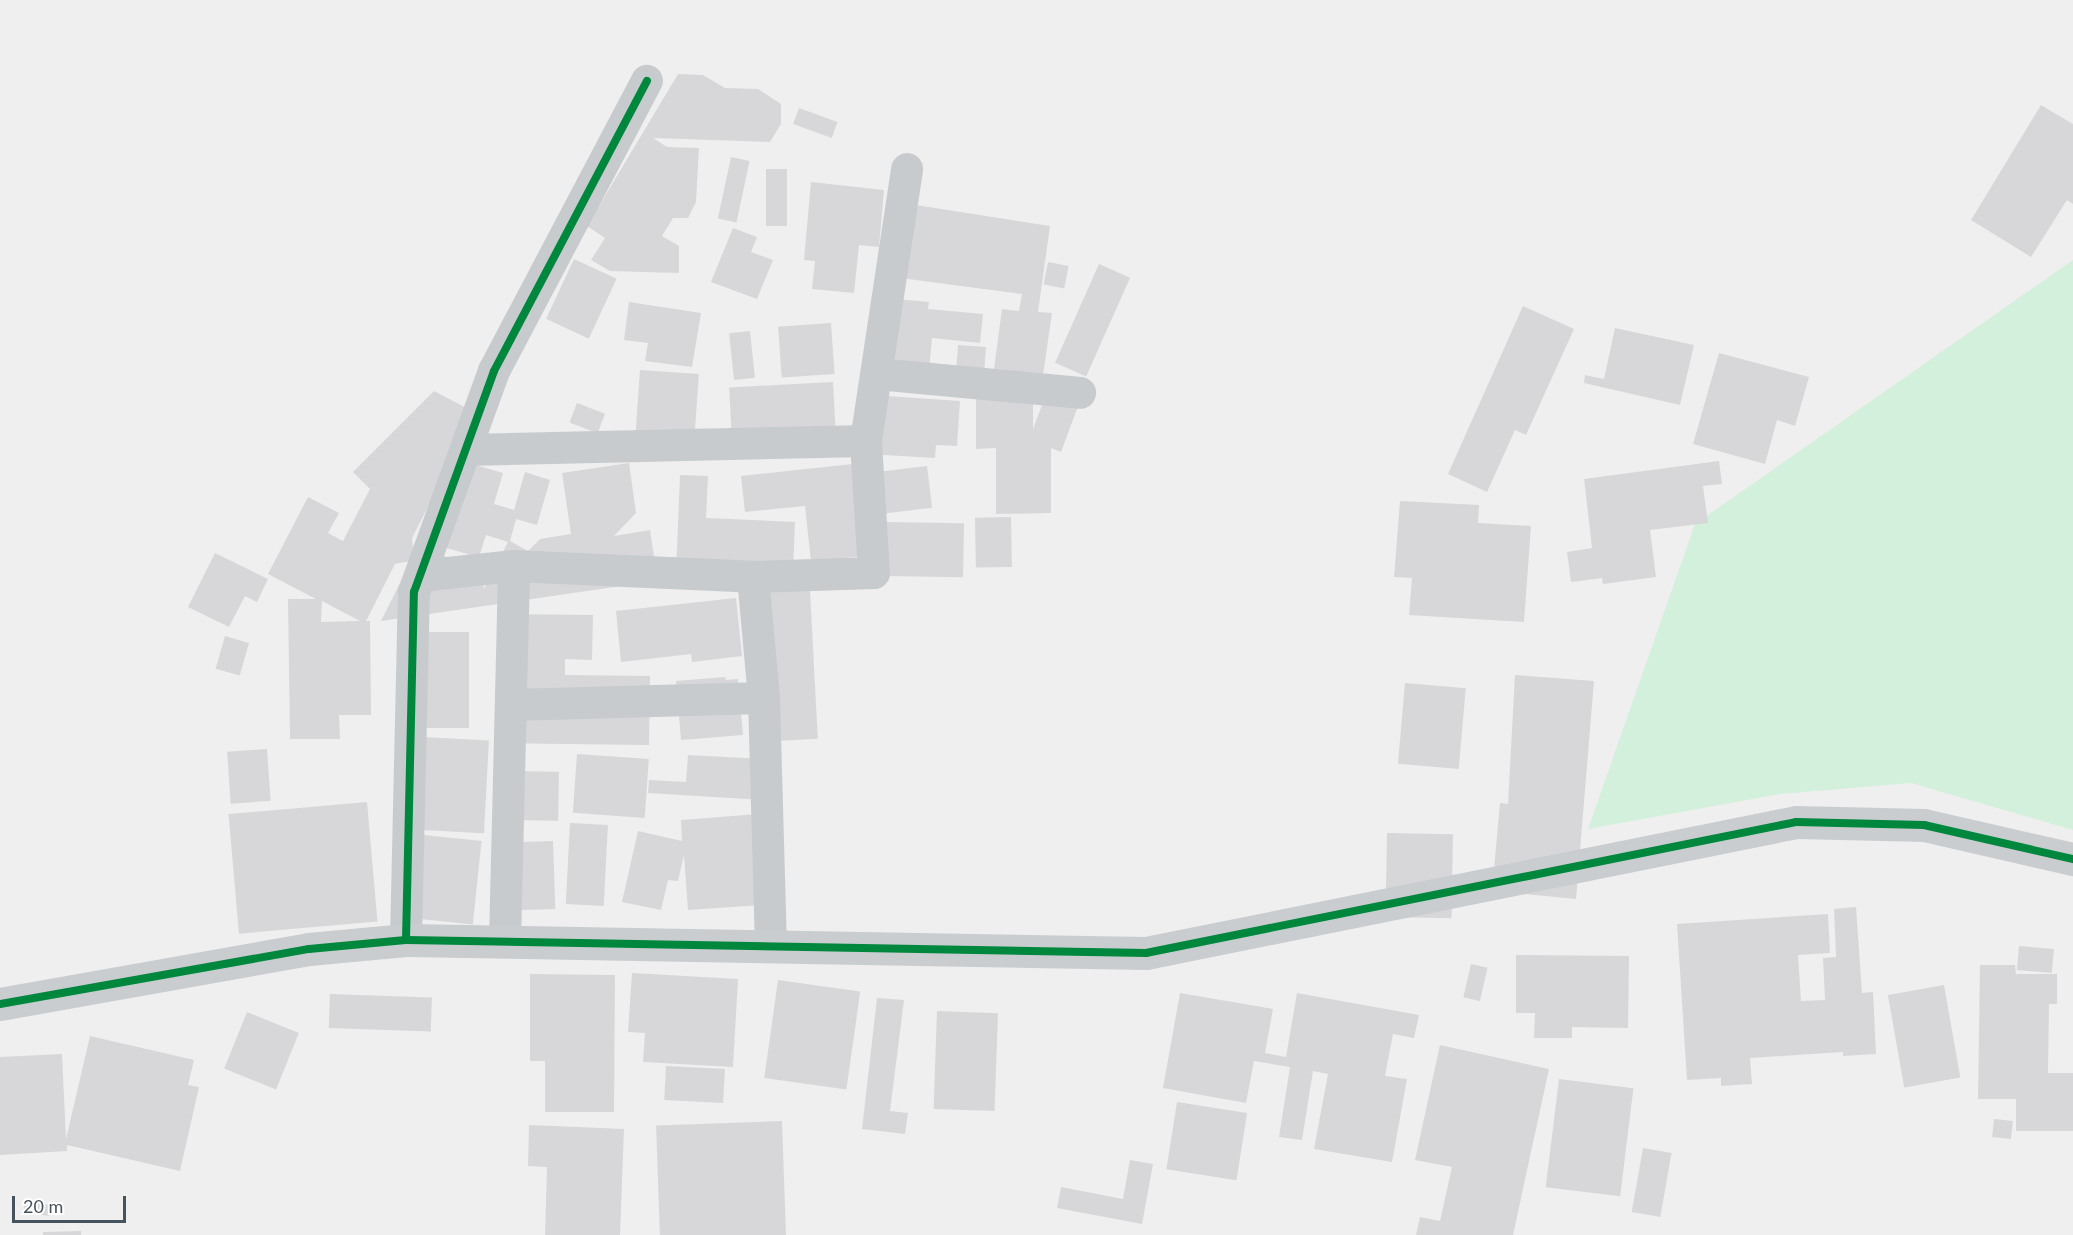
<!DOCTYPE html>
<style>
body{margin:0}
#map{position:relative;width:2073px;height:1235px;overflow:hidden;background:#f0efef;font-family:Lato,sans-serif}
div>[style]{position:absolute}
.green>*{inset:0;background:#d2f0db}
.building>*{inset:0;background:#d7d7d9;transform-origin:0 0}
.street>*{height:32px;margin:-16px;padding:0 16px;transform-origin:16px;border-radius:16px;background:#c8cbce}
.secondary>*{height:33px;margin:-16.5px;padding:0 16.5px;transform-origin:16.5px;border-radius:16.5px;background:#cacdd0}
.cycleway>*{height:8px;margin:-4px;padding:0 4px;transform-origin:4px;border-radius:4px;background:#00873e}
span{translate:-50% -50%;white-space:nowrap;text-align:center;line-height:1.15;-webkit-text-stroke:5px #fff;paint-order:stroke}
.scale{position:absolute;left:12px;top:1196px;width:114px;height:27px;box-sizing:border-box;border:3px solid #45535c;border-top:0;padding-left:8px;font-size:18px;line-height:21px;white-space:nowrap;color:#45535c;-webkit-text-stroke:4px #fff;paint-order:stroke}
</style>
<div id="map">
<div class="green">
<div style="clip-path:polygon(2073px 260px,2073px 830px,1911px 783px,1780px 794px,1588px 829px,1695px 524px)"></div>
</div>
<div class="building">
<div style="clip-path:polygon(678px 74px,703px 75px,725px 88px,758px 89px,781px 104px,781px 124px,770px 142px,653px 138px,667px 147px,699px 148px,696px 202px,688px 218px,673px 218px,662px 236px,679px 246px,679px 273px,610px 271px,591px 260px,605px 238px,587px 226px)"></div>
<div style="clip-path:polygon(2041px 105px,2073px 124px,2073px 204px,2067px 200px,2031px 257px,1971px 220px)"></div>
<div style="left:799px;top:108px;width:41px;height:17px;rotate:20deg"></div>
<div style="left:731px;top:157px;width:19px;height:63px;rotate:12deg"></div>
<div style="left:766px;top:169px;width:21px;height:57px"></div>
<div style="clip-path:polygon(811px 182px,884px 190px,879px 247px,859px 245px,854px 293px,812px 289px,815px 261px,804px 260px)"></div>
<div style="clip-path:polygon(903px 203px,1050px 226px,1038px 312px,1052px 313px,1043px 375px,994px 369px,1002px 309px,1019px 311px,1022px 294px,893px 277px)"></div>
<div style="clip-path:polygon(733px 228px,757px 237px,751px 252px,773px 260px,757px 299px,711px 282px)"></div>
<div style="left:574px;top:259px;width:47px;height:66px;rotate:25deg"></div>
<div style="left:1048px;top:262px;width:21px;height:23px;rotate:11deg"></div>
<div style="left:1099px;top:264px;width:34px;height:108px;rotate:24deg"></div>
<div style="clip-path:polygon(885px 298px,929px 302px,928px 309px,983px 314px,980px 343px,932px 338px,929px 370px,879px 366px)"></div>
<div style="clip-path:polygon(629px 302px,701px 313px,692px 367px,645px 361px,648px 343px,624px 340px)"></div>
<div style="clip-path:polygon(1523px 306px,1574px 329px,1526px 435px,1515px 430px,1487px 492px,1448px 474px)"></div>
<div style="left:831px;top:323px;width:51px;height:53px;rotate:86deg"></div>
<div style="clip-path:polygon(1615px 328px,1694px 345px,1680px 405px,1584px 383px,1585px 375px,1604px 379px)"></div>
<div style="left:750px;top:331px;width:47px;height:21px;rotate:84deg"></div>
<div style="left:958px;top:345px;width:28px;height:26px;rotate:4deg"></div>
<div style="clip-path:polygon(1719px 353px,1809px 377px,1795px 426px,1777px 420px,1765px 464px,1693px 444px)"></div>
<div style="left:640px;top:370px;width:59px;height:72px;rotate:4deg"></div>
<div style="left:833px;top:382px;width:52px;height:104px;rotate:87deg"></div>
<div style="clip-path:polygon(1048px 389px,1080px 401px,1061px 452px,1051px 448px,1051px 513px,996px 514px,996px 448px,976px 449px,976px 391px,1033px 390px,1033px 429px)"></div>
<div style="clip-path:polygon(evenodd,434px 391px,476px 413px,412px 538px,416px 572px,441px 554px,453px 561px,478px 557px,443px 547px,469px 463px,503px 473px,494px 504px,514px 510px,525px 472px,550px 480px,537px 525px,516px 519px,510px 541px,528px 551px,540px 539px,571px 534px,562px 473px,629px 463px,636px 513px,614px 536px,650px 530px,656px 569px,642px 583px,381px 621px,411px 561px,395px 564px,366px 621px,370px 621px,371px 715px,339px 715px,340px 739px,290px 739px,288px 599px,316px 599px,268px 574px,308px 497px,339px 513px,328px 533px,343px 541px,370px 489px,353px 472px,434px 391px,486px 535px,508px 542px,484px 589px,479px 557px,486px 535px,434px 391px,322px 601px,360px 621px,321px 622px,322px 601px)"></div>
<div style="clip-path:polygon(872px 395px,960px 401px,957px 446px,936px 445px,935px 458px,868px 454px)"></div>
<div style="left:577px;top:403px;width:30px;height:21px;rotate:21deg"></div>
<div style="clip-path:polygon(1719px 461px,1722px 484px,1703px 486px,1708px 523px,1650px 530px,1656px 577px,1603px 584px,1602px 578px,1571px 582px,1567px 552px,1592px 548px,1584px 479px)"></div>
<div style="clip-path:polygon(862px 463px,863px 556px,811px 562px,805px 506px,745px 512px,741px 476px)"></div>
<div style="left:927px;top:466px;width:42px;height:48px;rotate:83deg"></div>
<div style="clip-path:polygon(680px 475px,708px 476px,706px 518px,795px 522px,793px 569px,676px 574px)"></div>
<div style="clip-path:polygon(1400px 501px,1479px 505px,1478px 523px,1531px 526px,1524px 622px,1409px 615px,1412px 578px,1394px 577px)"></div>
<div style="left:1011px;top:517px;width:50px;height:36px;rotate:89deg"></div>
<div style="left:886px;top:522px;width:78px;height:54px;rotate:1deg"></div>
<div style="clip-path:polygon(215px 553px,268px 579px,257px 602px,245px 596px,229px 627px,188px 607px)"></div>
<div style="left:810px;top:590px;width:149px;height:59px;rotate:87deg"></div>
<div style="clip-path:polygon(736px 598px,742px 656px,692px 662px,691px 654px,621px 662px,616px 611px)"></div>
<div style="clip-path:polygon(504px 614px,593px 615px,592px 660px,565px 659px,565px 675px,650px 676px,649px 745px,496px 743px)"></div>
<div style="left:414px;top:632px;width:55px;height:96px"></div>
<div style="left:225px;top:636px;width:25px;height:34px;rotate:16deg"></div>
<div style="clip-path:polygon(1515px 675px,1594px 681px,1576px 899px,1492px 891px,1500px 803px,1508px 804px)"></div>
<div style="clip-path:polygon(725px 677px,726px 680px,738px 679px,743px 735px,681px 740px,676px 681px)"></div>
<div style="left:1405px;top:683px;width:61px;height:81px;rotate:5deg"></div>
<div style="left:404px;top:736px;width:85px;height:93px;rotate:3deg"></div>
<div style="left:267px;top:749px;width:52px;height:40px;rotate:86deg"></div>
<div style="left:577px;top:754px;width:72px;height:59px;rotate:4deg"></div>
<div style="clip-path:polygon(688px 755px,766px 759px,763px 800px,648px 793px,649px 780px,686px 782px)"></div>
<div style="left:510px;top:771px;width:49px;height:49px;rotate:1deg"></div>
<div style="left:367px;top:802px;width:120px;height:139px;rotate:85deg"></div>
<div style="clip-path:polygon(769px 813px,776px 904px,688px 910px,684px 855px,678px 881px,668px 880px,661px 910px,622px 902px,638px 831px,682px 841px,681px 820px)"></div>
<div style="left:570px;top:823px;width:38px;height:81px;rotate:3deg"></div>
<div style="left:405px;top:833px;width:77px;height:84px;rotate:6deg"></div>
<div style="left:1387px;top:833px;width:66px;height:84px;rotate:1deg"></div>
<div style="left:553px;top:841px;width:68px;height:55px;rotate:88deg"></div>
<div style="clip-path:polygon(1856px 907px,1862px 993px,1873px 992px,1876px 1054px,1843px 1056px,1843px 1052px,1750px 1058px,1752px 1084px,1721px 1086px,1721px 1078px,1687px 1080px,1677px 924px,1828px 914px,1830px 953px,1798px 955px,1801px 1001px,1825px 1000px,1823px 958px,1836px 957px,1834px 909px)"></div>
<div style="left:2019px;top:946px;width:35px;height:24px;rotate:5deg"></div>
<div style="clip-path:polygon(1516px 955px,1629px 956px,1628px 1028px,1572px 1027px,1572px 1038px,1534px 1038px,1535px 1013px,1516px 1013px)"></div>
<div style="left:1471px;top:964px;width:17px;height:34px;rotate:13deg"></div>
<div style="clip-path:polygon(1980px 965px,2015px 965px,2016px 974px,2057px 974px,2057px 1004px,2049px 1004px,2048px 1073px,2073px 1073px,2073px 1131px,2016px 1131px,2016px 1099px,1978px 1099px)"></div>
<div style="clip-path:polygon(632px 973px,738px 979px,733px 1067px,643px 1062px,645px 1033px,628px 1032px)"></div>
<div style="clip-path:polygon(530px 974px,615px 975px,614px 1112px,545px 1112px,545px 1061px,530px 1061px)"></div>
<div style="left:778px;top:980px;width:83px;height:99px;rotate:8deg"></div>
<div style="left:1944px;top:985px;width:94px;height:57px;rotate:80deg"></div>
<div style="clip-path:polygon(1180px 993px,1273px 1009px,1265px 1053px,1286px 1057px,1297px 993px,1419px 1015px,1414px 1038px,1393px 1034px,1385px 1076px,1407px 1079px,1392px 1162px,1314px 1149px,1328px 1074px,1313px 1071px,1302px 1140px,1279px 1137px,1290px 1067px,1254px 1061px,1246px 1103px,1163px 1088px)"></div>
<div style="left:330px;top:994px;width:102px;height:34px;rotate:2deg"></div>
<div style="clip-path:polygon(877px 998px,904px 1000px,890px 1111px,908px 1113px,905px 1134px,862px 1129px)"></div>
<div style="left:937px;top:1011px;width:61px;height:98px;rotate:2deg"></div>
<div style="left:247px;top:1012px;width:56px;height:61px;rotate:22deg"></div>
<div style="clip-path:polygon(90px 1036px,194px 1060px,188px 1085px,199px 1087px,180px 1171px,67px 1145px,67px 1151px,0 1155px,0 1057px,62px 1054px,66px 1139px)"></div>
<div style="clip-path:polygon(1440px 1045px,1549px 1069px,1513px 1235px,1416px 1235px,1420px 1217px,1440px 1221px,1452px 1167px,1415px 1160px)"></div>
<div style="left:666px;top:1066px;width:59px;height:34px;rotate:3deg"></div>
<div style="left:1559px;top:1079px;width:75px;height:109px;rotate:7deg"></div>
<div style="left:1177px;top:1102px;width:71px;height:68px;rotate:9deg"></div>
<div style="left:1994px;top:1119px;width:19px;height:18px;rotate:6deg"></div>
<div style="left:782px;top:1121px;width:114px;height:126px;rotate:88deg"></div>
<div style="clip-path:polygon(529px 1125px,624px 1129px,620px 1235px,545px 1235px,547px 1167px,528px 1166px)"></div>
<div style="left:1643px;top:1148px;width:29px;height:65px;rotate:10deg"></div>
<div style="clip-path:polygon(1130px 1160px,1153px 1164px,1142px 1224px,1057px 1208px,1061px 1187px,1123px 1199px)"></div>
<div style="left:25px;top:1201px;width:26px;height:11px;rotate:9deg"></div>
<div style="clip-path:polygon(81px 1231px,81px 1235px,43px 1235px,43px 1232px)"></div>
</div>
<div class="street">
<div style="left:877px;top:374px;width:204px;rotate:5.3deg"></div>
<div style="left:466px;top:450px;width:400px;rotate:-1.3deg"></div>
<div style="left:420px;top:576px;width:95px;rotate:-6.1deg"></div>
<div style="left:514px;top:566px;width:239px;rotate:2.6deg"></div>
<div style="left:753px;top:577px;width:121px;rotate:-1.9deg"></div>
<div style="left:874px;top:573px;width:132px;rotate:-93.5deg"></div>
<div style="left:866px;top:441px;width:275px;rotate:-81.4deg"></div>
<div style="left:753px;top:577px;width:121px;rotate:84.8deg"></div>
<div style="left:764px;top:698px;width:248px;rotate:88.4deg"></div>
<div style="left:511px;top:705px;width:253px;rotate:-1.6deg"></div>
<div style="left:406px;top:940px;width:348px;rotate:-88.7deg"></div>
<div style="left:414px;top:592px;width:235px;rotate:-70.1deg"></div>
<div style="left:494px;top:371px;width:328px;rotate:-62.2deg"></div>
<div style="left:505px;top:941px;width:375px;rotate:-88.6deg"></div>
</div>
<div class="secondary">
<div style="left:0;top:1004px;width:314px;rotate:-10.1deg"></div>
<div style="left:309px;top:949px;width:97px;rotate:-5.3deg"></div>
<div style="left:406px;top:940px;width:740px;rotate:1.01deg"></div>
<div style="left:1146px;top:953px;width:663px;rotate:-11.39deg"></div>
<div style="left:1796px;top:822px;width:128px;rotate:1.3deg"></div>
<div style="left:1924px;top:825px;width:153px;rotate:12.9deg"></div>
</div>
<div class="cycleway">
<div style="left:406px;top:940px;width:348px;rotate:-88.7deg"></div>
<div style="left:414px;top:592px;width:235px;rotate:-70.1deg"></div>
<div style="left:494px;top:371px;width:328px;rotate:-62.2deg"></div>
<div style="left:0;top:1004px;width:314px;rotate:-10.1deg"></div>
<div style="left:309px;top:949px;width:97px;rotate:-5.3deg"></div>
<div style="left:406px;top:940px;width:740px;rotate:1.01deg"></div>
<div style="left:1146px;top:953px;width:663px;rotate:-11.39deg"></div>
<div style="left:1796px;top:822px;width:128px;rotate:1.3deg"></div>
<div style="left:1924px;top:825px;width:153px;rotate:12.9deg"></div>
</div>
<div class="scale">20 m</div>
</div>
